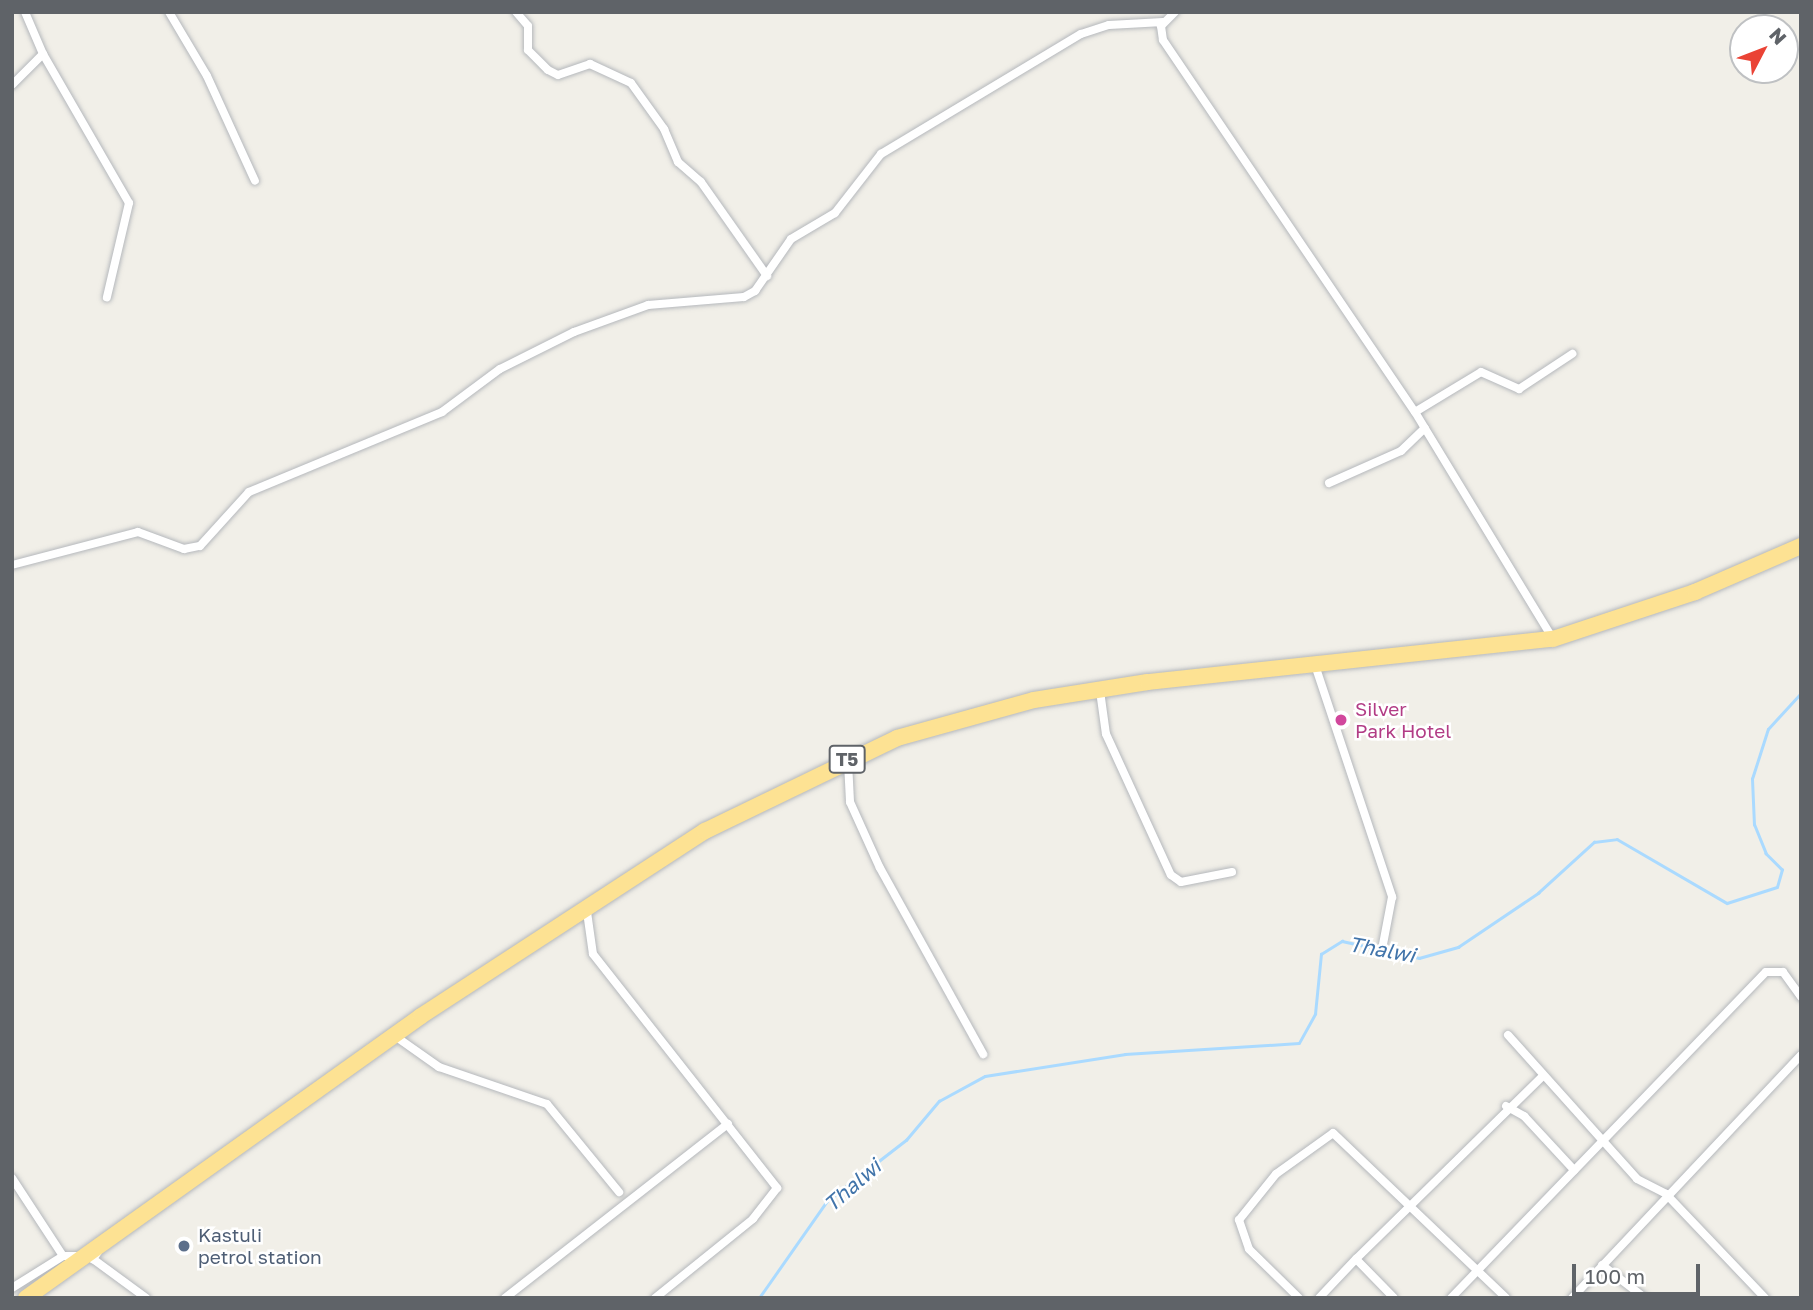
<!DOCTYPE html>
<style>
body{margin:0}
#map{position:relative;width:1813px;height:1310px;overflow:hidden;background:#f1efe8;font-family:"Golos Text",sans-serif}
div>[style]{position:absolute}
.stream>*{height:2.5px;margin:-1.25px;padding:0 1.25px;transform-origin:1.25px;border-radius:1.25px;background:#aadaff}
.roads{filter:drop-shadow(0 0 2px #b5b8bc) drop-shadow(0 0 2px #b5b8bc)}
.street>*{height:8px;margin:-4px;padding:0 4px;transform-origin:4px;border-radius:4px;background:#fff}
.highway>*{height:16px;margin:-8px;padding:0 8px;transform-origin:8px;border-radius:8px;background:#fde293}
.dots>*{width:19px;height:19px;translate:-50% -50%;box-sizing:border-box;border:4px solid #fff;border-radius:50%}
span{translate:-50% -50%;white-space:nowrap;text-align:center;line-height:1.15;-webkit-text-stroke:5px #fff;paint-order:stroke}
.shield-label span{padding:2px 5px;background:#fff;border:2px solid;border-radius:5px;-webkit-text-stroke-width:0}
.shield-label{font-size:18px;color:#5f6368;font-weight:700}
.hotel-label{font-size:19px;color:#b23c85}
.left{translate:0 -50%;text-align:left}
.service-label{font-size:19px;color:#4e5e75}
.water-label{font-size:21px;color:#4174aa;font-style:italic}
.frame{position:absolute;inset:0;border:14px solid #5f6368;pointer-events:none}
.north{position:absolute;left:1729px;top:14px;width:70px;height:70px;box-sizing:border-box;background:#fff;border:2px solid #bfc1c3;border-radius:50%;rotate:48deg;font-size:19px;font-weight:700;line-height:28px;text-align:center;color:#5f6368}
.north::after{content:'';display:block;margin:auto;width:24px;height:32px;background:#ea4335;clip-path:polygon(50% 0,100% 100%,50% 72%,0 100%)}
.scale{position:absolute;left:1572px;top:1264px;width:128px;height:32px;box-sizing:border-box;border:4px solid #5f6368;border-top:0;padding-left:9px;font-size:21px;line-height:24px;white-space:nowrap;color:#5f6368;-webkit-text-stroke:5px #fff;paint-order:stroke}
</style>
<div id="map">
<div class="stream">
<div style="left:759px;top:1298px;width:118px;rotate:-55deg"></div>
<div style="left:827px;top:1201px;width:100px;rotate:-37.7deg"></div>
<div style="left:906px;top:1140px;width:51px;rotate:-49.8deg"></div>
<div style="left:939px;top:1101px;width:52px;rotate:-28.5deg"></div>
<div style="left:985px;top:1076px;width:142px;rotate:-8.9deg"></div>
<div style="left:1125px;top:1054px;width:174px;rotate:-3.6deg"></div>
<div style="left:1299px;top:1043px;width:33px;rotate:-61deg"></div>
<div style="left:1315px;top:1014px;width:60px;rotate:-84.3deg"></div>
<div style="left:1321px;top:954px;width:25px;rotate:-32deg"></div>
<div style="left:1342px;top:941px;width:79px;rotate:12.4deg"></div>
<div style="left:1419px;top:958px;width:41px;rotate:-15.8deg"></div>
<div style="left:1458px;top:947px;width:97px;rotate:-34deg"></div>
<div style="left:1538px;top:893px;width:76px;rotate:-42.3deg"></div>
<div style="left:1594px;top:842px;width:23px;rotate:-7deg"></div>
<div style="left:1617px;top:839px;width:127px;rotate:30.2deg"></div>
<div style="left:1727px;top:903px;width:52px;rotate:-17.7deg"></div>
<div style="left:1777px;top:887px;width:18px;rotate:-74deg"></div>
<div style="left:1782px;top:870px;width:23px;rotate:-135deg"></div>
<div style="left:1766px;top:854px;width:31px;rotate:-112deg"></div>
<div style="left:1754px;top:825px;width:46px;rotate:-92.5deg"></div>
<div style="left:1752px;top:779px;width:52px;rotate:-72.3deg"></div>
<div style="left:1768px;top:729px;width:49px;rotate:-47.5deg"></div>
</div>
<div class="roads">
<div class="street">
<div style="left:169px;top:12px;width:74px;rotate:59.3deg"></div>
<div style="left:207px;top:76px;width:115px;rotate:65.4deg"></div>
<div style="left:516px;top:12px;width:18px;rotate:49deg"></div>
<div style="left:528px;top:26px;width:24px;rotate:90deg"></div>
<div style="left:528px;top:50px;width:28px;rotate:45deg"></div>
<div style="left:548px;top:70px;width:11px;rotate:27deg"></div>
<div style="left:558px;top:75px;width:34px;rotate:-19deg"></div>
<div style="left:590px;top:64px;width:45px;rotate:24.9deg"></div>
<div style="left:631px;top:83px;width:57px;rotate:54.3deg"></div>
<div style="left:664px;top:129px;width:36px;rotate:67deg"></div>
<div style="left:678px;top:162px;width:30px;rotate:41deg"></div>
<div style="left:701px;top:182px;width:115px;rotate:54.9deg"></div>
<div style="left:1175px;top:12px;width:20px;rotate:135deg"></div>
<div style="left:1161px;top:26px;width:14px;rotate:82deg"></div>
<div style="left:1163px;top:40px;width:449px;rotate:55.9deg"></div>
<div style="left:1415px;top:412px;width:266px;rotate:58.7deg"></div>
<div style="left:43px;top:54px;width:172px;rotate:60deg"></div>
<div style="left:129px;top:203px;width:97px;rotate:103.2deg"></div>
<div style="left:12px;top:85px;width:44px;rotate:-45deg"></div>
<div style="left:43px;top:54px;width:46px;rotate:-113.2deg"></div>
<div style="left:1415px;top:412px;width:77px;rotate:-31.2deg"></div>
<div style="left:1481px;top:372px;width:42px;rotate:24.1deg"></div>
<div style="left:1519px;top:389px;width:64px;rotate:-33.4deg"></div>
<div style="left:1329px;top:483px;width:79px;rotate:-24deg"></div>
<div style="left:1401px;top:451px;width:33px;rotate:-44deg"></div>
<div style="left:12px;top:565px;width:130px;rotate:-14.7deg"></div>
<div style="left:138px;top:532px;width:49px;rotate:20.3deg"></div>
<div style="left:184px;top:549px;width:16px;rotate:-11deg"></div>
<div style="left:200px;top:546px;width:73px;rotate:-47.8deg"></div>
<div style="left:249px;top:492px;width:209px;rotate:-22.5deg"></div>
<div style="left:442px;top:412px;width:72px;rotate:-36.6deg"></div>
<div style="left:500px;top:369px;width:83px;rotate:-26.6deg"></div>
<div style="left:574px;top:332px;width:79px;rotate:-20deg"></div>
<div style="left:648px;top:305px;width:96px;rotate:-4.8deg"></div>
<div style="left:744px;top:297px;width:13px;rotate:-29deg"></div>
<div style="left:755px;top:291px;width:63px;rotate:-55.3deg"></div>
<div style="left:791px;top:239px;width:51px;rotate:-30.6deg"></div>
<div style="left:835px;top:213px;width:75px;rotate:-52.1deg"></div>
<div style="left:881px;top:154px;width:233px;rotate:-31deg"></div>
<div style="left:1081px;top:34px;width:29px;rotate:-18deg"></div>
<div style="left:1109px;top:25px;width:54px;rotate:-3.2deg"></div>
<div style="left:1314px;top:662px;width:248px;rotate:71.6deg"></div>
<div style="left:1392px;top:897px;width:48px;rotate:100.8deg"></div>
<div style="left:1100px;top:691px;width:43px;rotate:82.1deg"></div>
<div style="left:1106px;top:734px;width:155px;rotate:65.3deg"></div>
<div style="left:1171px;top:875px;width:12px;rotate:35deg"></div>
<div style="left:1181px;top:882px;width:52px;rotate:-11.1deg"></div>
<div style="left:848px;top:762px;width:40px;rotate:87.1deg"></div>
<div style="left:850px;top:802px;width:72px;rotate:65.6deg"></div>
<div style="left:880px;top:868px;width:213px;rotate:61deg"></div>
<div style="left:587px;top:912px;width:42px;rotate:81.9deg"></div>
<div style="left:593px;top:954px;width:298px;rotate:51.8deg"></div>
<div style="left:777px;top:1188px;width:39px;rotate:128deg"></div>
<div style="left:753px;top:1219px;width:126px;rotate:141.1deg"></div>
<div style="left:1508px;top:1035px;width:193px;rotate:48.1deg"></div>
<div style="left:1637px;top:1179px;width:33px;rotate:27deg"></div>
<div style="left:1666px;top:1194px;width:144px;rotate:46.4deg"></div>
<div style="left:395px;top:1036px;width:54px;rotate:35.2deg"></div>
<div style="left:439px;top:1067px;width:114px;rotate:18.9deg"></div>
<div style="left:547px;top:1104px;width:114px;rotate:50.7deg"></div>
<div style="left:1506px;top:1106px;width:21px;rotate:29deg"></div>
<div style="left:1524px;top:1116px;width:74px;rotate:47.2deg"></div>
<div style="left:12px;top:1178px;width:93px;rotate:56.8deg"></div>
<div style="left:63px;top:1256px;width:19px"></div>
<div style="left:98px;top:1252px;width:9px;rotate:126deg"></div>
<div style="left:93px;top:1259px;width:66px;rotate:36.3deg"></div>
<div style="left:1356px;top:1259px;width:262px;rotate:-44.4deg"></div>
<div style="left:1602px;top:1265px;width:54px;rotate:37.5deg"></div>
<div style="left:12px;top:1288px;width:60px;rotate:-32.1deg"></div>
<div style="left:505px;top:1298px;width:283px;rotate:-38deg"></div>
<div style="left:1299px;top:1298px;width:70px;rotate:-135.6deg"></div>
<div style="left:1249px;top:1249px;width:31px;rotate:-109deg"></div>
<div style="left:1239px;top:1220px;width:59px;rotate:-51.2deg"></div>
<div style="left:1276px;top:1174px;width:70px;rotate:-35.7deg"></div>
<div style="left:1333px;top:1133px;width:239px;rotate:43.6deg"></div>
<div style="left:1319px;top:1298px;width:54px;rotate:-46.5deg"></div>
<div style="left:1356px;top:1259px;width:54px;rotate:45.7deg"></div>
<div style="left:1451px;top:1298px;width:453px;rotate:-46deg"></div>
<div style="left:1766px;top:972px;width:17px"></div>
<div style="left:1783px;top:972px;width:31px;rotate:54deg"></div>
<div style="left:1572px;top:1298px;width:334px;rotate:-46.7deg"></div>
</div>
<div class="highway">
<div style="left:26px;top:1298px;width:485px;rotate:-35.5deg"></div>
<div style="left:421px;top:1016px;width:339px;rotate:-33.1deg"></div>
<div style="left:705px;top:831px;width:213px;rotate:-25.8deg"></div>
<div style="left:897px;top:738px;width:142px;rotate:-15.5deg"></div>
<div style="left:1034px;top:700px;width:115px;rotate:-9deg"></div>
<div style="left:1148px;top:682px;width:407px;rotate:-6.1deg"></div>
<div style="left:1553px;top:639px;width:150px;rotate:-18.3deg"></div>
<div style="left:1695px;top:592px;width:116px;rotate:-23.5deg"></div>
</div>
</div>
<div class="dots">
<div style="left:1341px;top:720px;background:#d1479c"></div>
<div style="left:184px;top:1246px;background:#5c6f8a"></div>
</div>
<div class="shield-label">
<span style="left:847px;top:759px">T5</span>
</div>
<div class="hotel-label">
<span class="left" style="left:1355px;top:720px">Silver<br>Park Hotel</span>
</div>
<div class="service-label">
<span class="left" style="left:198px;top:1246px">Kastuli<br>petrol station</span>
</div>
<div class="water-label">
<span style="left:1382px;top:949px;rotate:10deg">Thalwi</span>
<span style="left:852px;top:1185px;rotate:-41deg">Thalwi</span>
</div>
<div class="frame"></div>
<div class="north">N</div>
<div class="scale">100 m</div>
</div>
